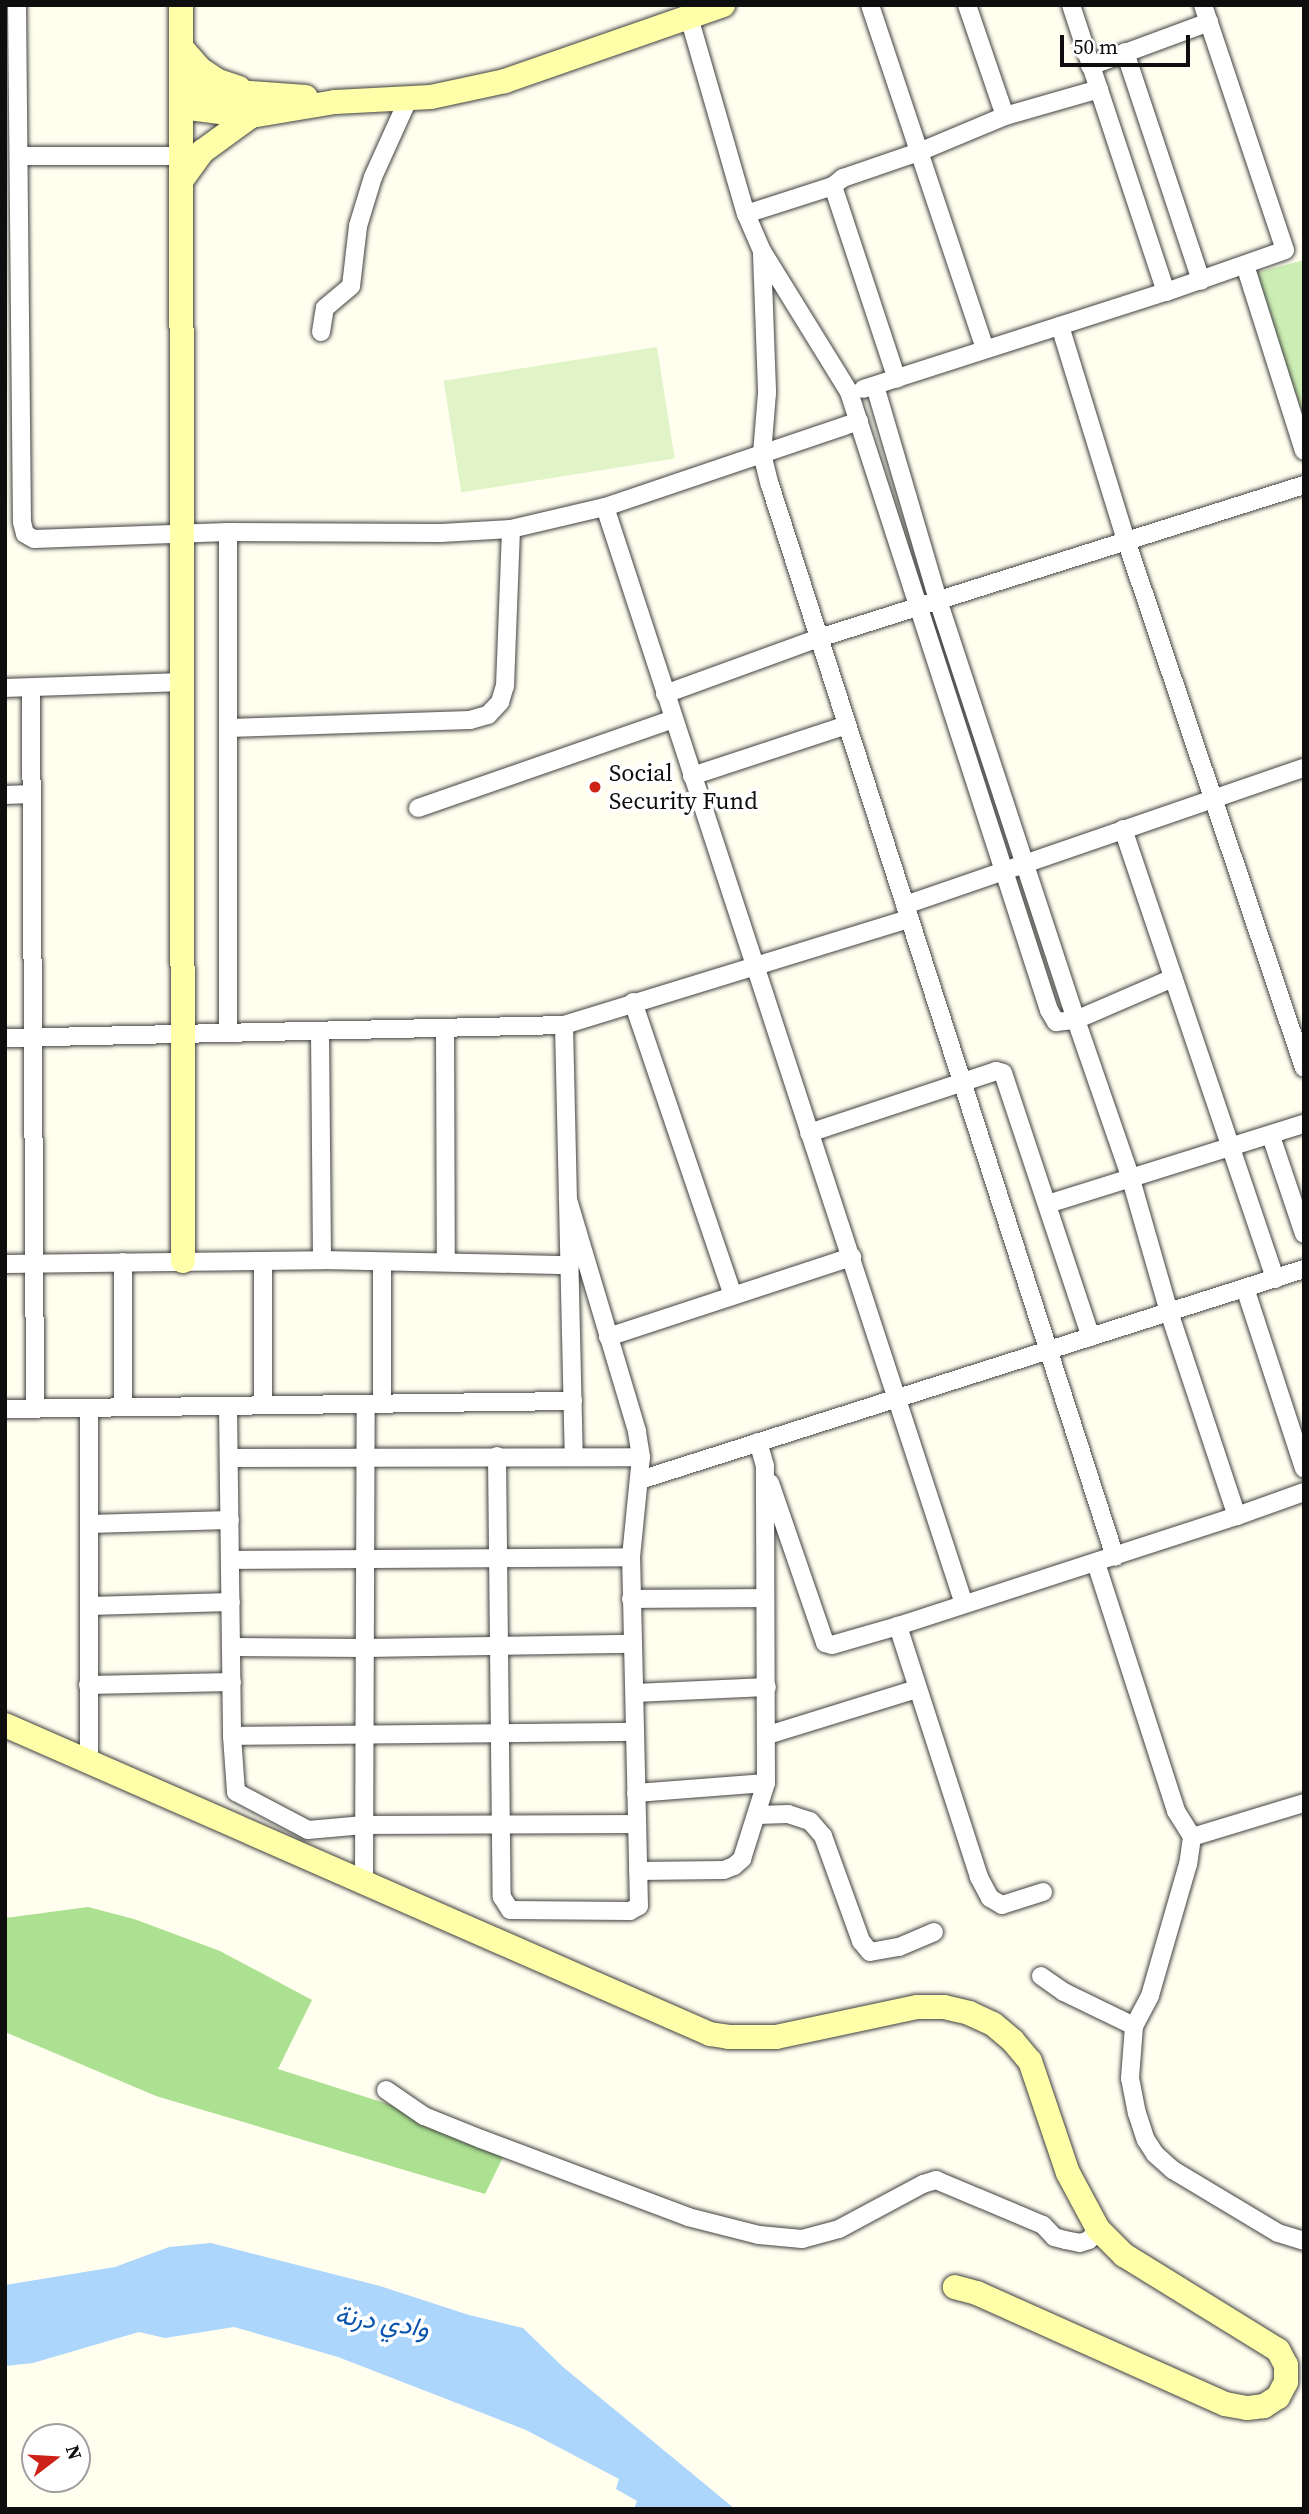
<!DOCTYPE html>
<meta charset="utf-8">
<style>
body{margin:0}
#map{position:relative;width:1309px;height:2514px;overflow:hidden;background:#fffeef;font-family:"Source Serif 4",Vazirmatn,serif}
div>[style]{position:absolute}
.green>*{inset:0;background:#cceeb4}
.forest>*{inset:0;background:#ace191}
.pitch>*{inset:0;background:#e0f4c7;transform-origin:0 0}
.water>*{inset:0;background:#add6fd}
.roads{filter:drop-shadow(0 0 2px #414141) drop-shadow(0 0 2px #414141)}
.street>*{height:18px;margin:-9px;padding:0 9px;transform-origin:9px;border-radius:9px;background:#fff}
.secondary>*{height:24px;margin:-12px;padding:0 12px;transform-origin:12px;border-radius:12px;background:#ffa}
.dots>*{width:19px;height:19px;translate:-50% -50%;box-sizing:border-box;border:4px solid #fff;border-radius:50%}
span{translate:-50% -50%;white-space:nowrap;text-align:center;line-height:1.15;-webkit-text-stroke:7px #fff;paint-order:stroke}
.poi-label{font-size:24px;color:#0e0e0e}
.left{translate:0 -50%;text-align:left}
.water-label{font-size:26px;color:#0954ae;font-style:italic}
.frame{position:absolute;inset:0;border:7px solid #0e0e0e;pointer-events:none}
.north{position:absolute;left:21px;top:2423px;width:70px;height:70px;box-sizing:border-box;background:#fff;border:2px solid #9f9f9f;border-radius:50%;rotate:73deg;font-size:19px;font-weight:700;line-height:28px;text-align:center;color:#0e0e0e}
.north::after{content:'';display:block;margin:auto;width:24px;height:32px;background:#cd2217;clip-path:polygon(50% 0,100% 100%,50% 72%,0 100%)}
.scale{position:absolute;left:1060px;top:35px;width:130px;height:32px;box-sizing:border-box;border:4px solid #0e0e0e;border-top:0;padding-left:9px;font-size:21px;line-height:24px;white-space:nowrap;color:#0e0e0e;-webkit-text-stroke:5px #fff;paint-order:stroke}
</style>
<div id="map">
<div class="green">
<div style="clip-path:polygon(1304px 260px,1304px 419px,1255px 273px)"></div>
</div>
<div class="forest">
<div style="clip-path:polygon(88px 1907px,134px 1919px,220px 1951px,312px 2000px,278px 2069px,510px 2143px,485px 2194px,156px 2096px,5px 2032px,5px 1918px)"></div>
</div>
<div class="pitch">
<div style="left:657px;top:347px;width:113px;height:216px;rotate:81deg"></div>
</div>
<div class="water">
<div style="clip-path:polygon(211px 2243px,380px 2286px,469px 2315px,523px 2328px,563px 2367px,735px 2509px,634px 2509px,637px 2501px,616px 2489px,619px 2479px,526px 2430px,338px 2357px,234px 2327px,165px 2338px,139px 2332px,33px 2363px,5px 2366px,5px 2285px,115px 2267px,169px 2247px)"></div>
</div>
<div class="roads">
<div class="street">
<div style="left:17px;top:5px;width:517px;rotate:89.45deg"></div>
<div style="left:22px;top:522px;width:12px;rotate:76deg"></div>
<div style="left:25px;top:534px;width:10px;rotate:29deg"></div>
<div style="left:34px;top:539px;width:194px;rotate:-2.1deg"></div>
<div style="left:228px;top:532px;width:213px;rotate:0.3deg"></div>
<div style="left:441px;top:533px;width:70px;rotate:-3.3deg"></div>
<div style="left:511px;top:529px;width:97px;rotate:-13.2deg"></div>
<div style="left:870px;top:5px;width:363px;rotate:71.5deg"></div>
<div style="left:967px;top:5px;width:117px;rotate:71.1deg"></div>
<div style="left:1071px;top:5px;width:302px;rotate:71.7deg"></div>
<div style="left:689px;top:17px;width:205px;rotate:73.9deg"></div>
<div style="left:746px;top:214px;width:40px;rotate:66.6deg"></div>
<div style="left:762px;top:251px;width:166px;rotate:58.3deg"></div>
<div style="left:849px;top:392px;width:650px;rotate:72.07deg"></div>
<div style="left:1049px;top:1010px;width:14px;rotate:60deg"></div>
<div style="left:1056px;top:1022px;width:20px;rotate:-6deg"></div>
<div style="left:1076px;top:1020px;width:165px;rotate:70.9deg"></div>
<div style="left:1130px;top:1176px;width:141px;rotate:74deg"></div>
<div style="left:1169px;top:1312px;width:215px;rotate:71.6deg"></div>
<div style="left:1125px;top:52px;width:241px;rotate:71.6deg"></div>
<div style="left:1090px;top:66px;width:127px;rotate:-20.3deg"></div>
<div style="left:19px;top:156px;width:162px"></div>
<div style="left:833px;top:186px;width:203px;rotate:71.7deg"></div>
<div style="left:746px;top:214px;width:91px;rotate:-17.8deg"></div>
<div style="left:833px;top:186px;width:13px;rotate:-39deg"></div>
<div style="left:843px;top:178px;width:80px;rotate:-18.9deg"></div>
<div style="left:919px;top:152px;width:93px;rotate:-22.7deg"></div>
<div style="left:1005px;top:116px;width:98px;rotate:-16deg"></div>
<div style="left:762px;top:254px;width:139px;rotate:87.9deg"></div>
<div style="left:767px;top:393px;width:61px;rotate:94.7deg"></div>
<div style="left:762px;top:454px;width:32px;rotate:76deg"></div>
<div style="left:770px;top:485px;width:1126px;rotate:72.16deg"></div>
<div style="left:1245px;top:265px;width:195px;rotate:72.4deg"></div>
<div style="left:1060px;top:326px;width:224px;rotate:72.9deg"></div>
<div style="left:1126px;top:540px;width:557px;rotate:71.37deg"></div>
<div style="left:321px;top:332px;width:24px;rotate:-81deg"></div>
<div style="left:325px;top:308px;width:34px;rotate:-40deg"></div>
<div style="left:351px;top:286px;width:60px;rotate:-83.3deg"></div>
<div style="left:358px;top:226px;width:51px;rotate:-73deg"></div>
<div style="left:373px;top:177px;width:85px;rotate:-65.6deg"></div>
<div style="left:875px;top:386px;width:223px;rotate:73.6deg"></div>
<div style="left:938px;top:600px;width:442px;rotate:71.8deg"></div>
<div style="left:1076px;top:1020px;width:106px;rotate:-23.4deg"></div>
<div style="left:863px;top:389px;width:318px;rotate:-17.8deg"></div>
<div style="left:1166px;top:292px;width:126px;rotate:-19.4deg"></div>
<div style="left:1285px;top:250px;width:258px;rotate:-108.5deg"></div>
<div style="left:859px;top:421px;width:268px;rotate:161.3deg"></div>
<div style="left:605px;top:507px;width:1154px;rotate:71.88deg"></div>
<div style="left:5px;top:688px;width:177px;rotate:-1.9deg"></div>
<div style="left:31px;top:688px;width:721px;rotate:89.68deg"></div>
<div style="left:665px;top:694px;width:164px;rotate:-20deg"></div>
<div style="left:819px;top:638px;width:509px;rotate:-17.51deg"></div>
<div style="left:229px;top:728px;width:241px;rotate:-1.9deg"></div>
<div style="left:470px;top:720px;width:19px;rotate:-16deg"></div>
<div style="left:488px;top:715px;width:18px;rotate:-47deg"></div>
<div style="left:500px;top:702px;width:17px;rotate:-73deg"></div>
<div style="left:505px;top:686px;width:157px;rotate:-87.8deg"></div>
<div style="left:692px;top:776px;width:163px;rotate:-18.2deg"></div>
<div style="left:5px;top:795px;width:27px;rotate:-2deg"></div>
<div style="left:418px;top:808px;width:270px;rotate:-19.2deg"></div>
<div style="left:1123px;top:829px;width:475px;rotate:71.3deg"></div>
<div style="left:905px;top:905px;width:422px;rotate:-19deg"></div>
<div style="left:633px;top:1002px;width:310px;rotate:71.2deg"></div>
<div style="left:564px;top:1025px;width:432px;rotate:88.7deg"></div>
<div style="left:445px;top:1028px;width:232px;rotate:89.8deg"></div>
<div style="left:320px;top:1031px;width:229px;rotate:89.5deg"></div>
<div style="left:228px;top:1033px;width:501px;rotate:-90deg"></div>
<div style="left:5px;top:1038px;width:559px;rotate:-1.33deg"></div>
<div style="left:564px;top:1025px;width:361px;rotate:-17.1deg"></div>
<div style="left:809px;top:1133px;width:197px;rotate:-18.3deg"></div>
<div style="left:996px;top:1071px;width:7px;rotate:16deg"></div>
<div style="left:1003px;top:1073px;width:278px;rotate:71.6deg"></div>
<div style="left:1271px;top:1136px;width:103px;rotate:71.4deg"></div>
<div style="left:1048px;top:1204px;width:268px;rotate:-17.4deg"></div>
<div style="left:263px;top:1262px;width:143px;rotate:90deg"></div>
<div style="left:382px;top:1262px;width:142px;rotate:90deg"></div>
<div style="left:5px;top:1264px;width:317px;rotate:-0.7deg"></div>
<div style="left:322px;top:1260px;width:248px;rotate:1.2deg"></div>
<div style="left:1245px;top:1288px;width:190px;rotate:71.9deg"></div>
<div style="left:608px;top:1337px;width:257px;rotate:-18.2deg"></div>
<div style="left:228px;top:1406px;width:330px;rotate:89.3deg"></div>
<div style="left:232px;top:1736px;width:56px;rotate:85.9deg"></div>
<div style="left:236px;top:1792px;width:81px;rotate:27.8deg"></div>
<div style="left:308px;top:1830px;width:56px;rotate:-5.1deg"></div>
<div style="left:364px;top:1825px;width:273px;rotate:-0.2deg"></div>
<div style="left:123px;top:1407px;width:145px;rotate:-90deg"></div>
<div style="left:5px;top:1409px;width:568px;rotate:-0.81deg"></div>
<div style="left:497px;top:1456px;width:441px;rotate:89.4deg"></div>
<div style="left:502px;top:1897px;width:15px;rotate:58deg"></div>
<div style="left:510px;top:1910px;width:120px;rotate:0.5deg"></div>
<div style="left:630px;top:1911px;width:10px;rotate:-29deg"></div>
<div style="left:639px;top:1906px;width:349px;rotate:-91.3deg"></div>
<div style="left:631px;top:1557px;width:100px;rotate:-84.3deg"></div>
<div style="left:641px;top:1457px;width:26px;rotate:-99deg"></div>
<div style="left:637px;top:1431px;width:242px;rotate:-106.6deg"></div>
<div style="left:230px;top:1458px;width:411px;rotate:-0.1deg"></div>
<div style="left:640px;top:1480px;width:697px;rotate:-17.63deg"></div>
<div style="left:770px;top:1483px;width:169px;rotate:71deg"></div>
<div style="left:825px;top:1643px;width:7px;rotate:16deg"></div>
<div style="left:832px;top:1645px;width:69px;rotate:-16.1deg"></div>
<div style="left:89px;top:1524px;width:141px;rotate:-1.6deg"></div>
<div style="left:230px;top:1560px;width:401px;rotate:-0.4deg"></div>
<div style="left:1096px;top:1563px;width:261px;rotate:72.1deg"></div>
<div style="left:1176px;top:1811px;width:31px;rotate:58deg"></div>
<div style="left:1192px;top:1837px;width:117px;rotate:-16.9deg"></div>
<div style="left:631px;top:1599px;width:134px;rotate:-0.4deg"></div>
<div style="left:89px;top:1606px;width:142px;rotate:-1.6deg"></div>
<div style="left:231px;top:1647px;width:134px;rotate:0.4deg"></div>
<div style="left:365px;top:1648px;width:268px;rotate:-0.9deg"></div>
<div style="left:88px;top:1685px;width:144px;rotate:-1.2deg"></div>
<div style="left:635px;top:1693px;width:132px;rotate:-2.6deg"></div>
<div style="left:768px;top:1735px;width:156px;rotate:-17.2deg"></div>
<div style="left:232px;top:1736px;width:403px;rotate:-0.6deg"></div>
<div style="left:89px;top:1761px;width:353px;rotate:-90deg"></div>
<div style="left:636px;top:1793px;width:130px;rotate:-4.4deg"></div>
<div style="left:757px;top:1815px;width:31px;rotate:-2deg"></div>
<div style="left:788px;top:1814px;width:23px;rotate:18deg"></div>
<div style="left:810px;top:1821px;width:20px;rotate:49deg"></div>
<div style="left:823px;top:1836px;width:112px;rotate:70.1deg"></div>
<div style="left:861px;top:1941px;width:14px;rotate:51deg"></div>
<div style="left:870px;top:1952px;width:29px;rotate:-10deg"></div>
<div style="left:899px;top:1947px;width:38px;rotate:-23deg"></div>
<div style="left:1192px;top:1837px;width:27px;rotate:98deg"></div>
<div style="left:1188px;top:1864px;width:137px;rotate:106.1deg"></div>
<div style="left:1150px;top:1996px;width:34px;rotate:118deg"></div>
<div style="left:1134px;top:2026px;width:52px;rotate:94.4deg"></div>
<div style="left:1130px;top:2078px;width:36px;rotate:79deg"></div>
<div style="left:1137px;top:2113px;width:28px;rotate:72deg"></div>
<div style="left:1146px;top:2140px;width:17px;rotate:57deg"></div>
<div style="left:1155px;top:2154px;width:24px;rotate:42deg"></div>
<div style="left:1173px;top:2170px;width:122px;rotate:31deg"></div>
<div style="left:1278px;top:2233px;width:27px;rotate:17deg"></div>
<div style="left:638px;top:1871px;width:86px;rotate:-0.7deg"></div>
<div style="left:724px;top:1870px;width:11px;rotate:-22deg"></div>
<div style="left:734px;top:1866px;width:11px;rotate:-41deg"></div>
<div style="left:742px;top:1859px;width:80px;rotate:-72.5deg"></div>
<div style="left:766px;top:1783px;width:317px;rotate:-90.2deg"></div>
<div style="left:765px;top:1466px;width:25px;rotate:-106deg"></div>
<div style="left:364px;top:1883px;width:479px;rotate:-89.8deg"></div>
<div style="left:1043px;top:1892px;width:43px;rotate:162.4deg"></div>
<div style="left:1002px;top:1905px;width:14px;rotate:-150deg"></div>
<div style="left:990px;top:1898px;width:24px;rotate:-118deg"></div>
<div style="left:979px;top:1877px;width:264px;rotate:-107.9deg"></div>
<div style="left:898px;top:1626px;width:356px;rotate:-18deg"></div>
<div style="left:1237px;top:1516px;width:71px;rotate:-19.7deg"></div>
<div style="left:1041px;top:1976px;width:28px;rotate:35deg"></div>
<div style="left:1064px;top:1992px;width:78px;rotate:25.9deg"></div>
<div style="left:386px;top:2090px;width:46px;rotate:34.4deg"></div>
<div style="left:424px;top:2116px;width:61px;rotate:22deg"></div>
<div style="left:481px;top:2139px;width:221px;rotate:20.6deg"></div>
<div style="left:688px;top:2217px;width:73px;rotate:14.2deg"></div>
<div style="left:759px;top:2235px;width:43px;rotate:5.3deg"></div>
<div style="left:802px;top:2239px;width:38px;rotate:-15deg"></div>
<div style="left:839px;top:2229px;width:95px;rotate:-28.2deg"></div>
<div style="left:923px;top:2184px;width:14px;rotate:-17deg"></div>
<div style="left:936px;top:2180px;width:116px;rotate:22.8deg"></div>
<div style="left:1043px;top:2225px;width:16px;rotate:47deg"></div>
<div style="left:1054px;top:2237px;width:11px;rotate:15deg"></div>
<div style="left:1065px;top:2240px;width:15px;rotate:11deg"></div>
<div style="left:1080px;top:2243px;width:9px;rotate:-18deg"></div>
<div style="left:1089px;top:2240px;width:14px;rotate:-51deg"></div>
</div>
<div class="secondary">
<div style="left:181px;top:5px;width:1256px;rotate:89.91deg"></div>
<div style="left:181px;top:47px;width:29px;rotate:49deg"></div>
<div style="left:200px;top:69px;width:22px;rotate:34deg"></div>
<div style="left:218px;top:81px;width:22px;rotate:18deg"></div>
<div style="left:181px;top:88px;width:125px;rotate:4.1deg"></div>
<div style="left:181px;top:107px;width:71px;rotate:7.3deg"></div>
<div style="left:251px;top:116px;width:85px;rotate:-9.5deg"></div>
<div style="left:335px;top:102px;width:96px;rotate:-3deg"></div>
<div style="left:431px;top:97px;width:76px;rotate:-12.2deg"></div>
<div style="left:505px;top:81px;width:231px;rotate:-19.2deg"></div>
<div style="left:181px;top:181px;width:37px;rotate:-54deg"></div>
<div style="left:203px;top:151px;width:59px;rotate:-36.1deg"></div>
<div style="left:5px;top:1725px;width:770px;rotate:23.67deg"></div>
<div style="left:710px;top:2034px;width:19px;rotate:9deg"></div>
<div style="left:729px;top:2037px;width:47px"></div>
<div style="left:776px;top:2037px;width:144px;rotate:-12deg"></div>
<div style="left:917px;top:2007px;width:27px"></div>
<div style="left:944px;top:2007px;width:26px;rotate:13deg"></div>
<div style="left:969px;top:2013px;width:26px;rotate:25deg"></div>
<div style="left:993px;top:2024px;width:26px;rotate:40deg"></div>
<div style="left:1013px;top:2041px;width:26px;rotate:50deg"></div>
<div style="left:1030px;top:2061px;width:118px;rotate:71.3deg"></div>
<div style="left:1068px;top:2173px;width:64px;rotate:61.8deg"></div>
<div style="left:1098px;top:2229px;width:37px;rotate:45deg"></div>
<div style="left:1124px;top:2255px;width:181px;rotate:31.7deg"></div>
<div style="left:1278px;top:2350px;width:17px;rotate:62deg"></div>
<div style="left:1286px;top:2365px;width:17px;rotate:90deg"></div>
<div style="left:1286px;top:2382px;width:17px;rotate:118deg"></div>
<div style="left:1278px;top:2397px;width:17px;rotate:147deg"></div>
<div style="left:1264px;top:2406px;width:17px;rotate:173deg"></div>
<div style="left:1247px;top:2408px;width:22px;rotate:-170deg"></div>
<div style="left:1225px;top:2404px;width:272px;rotate:-155.9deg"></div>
<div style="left:977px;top:2293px;width:23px;rotate:-165deg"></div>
</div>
</div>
<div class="dots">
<div style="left:595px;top:787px;background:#cd2217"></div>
</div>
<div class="poi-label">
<span class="left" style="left:609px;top:787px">Social<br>Security Fund</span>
</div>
<div class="water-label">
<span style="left:382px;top:2322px;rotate:9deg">وادي درنة</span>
</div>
<div class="frame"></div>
<div class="north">N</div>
<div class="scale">50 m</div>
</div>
